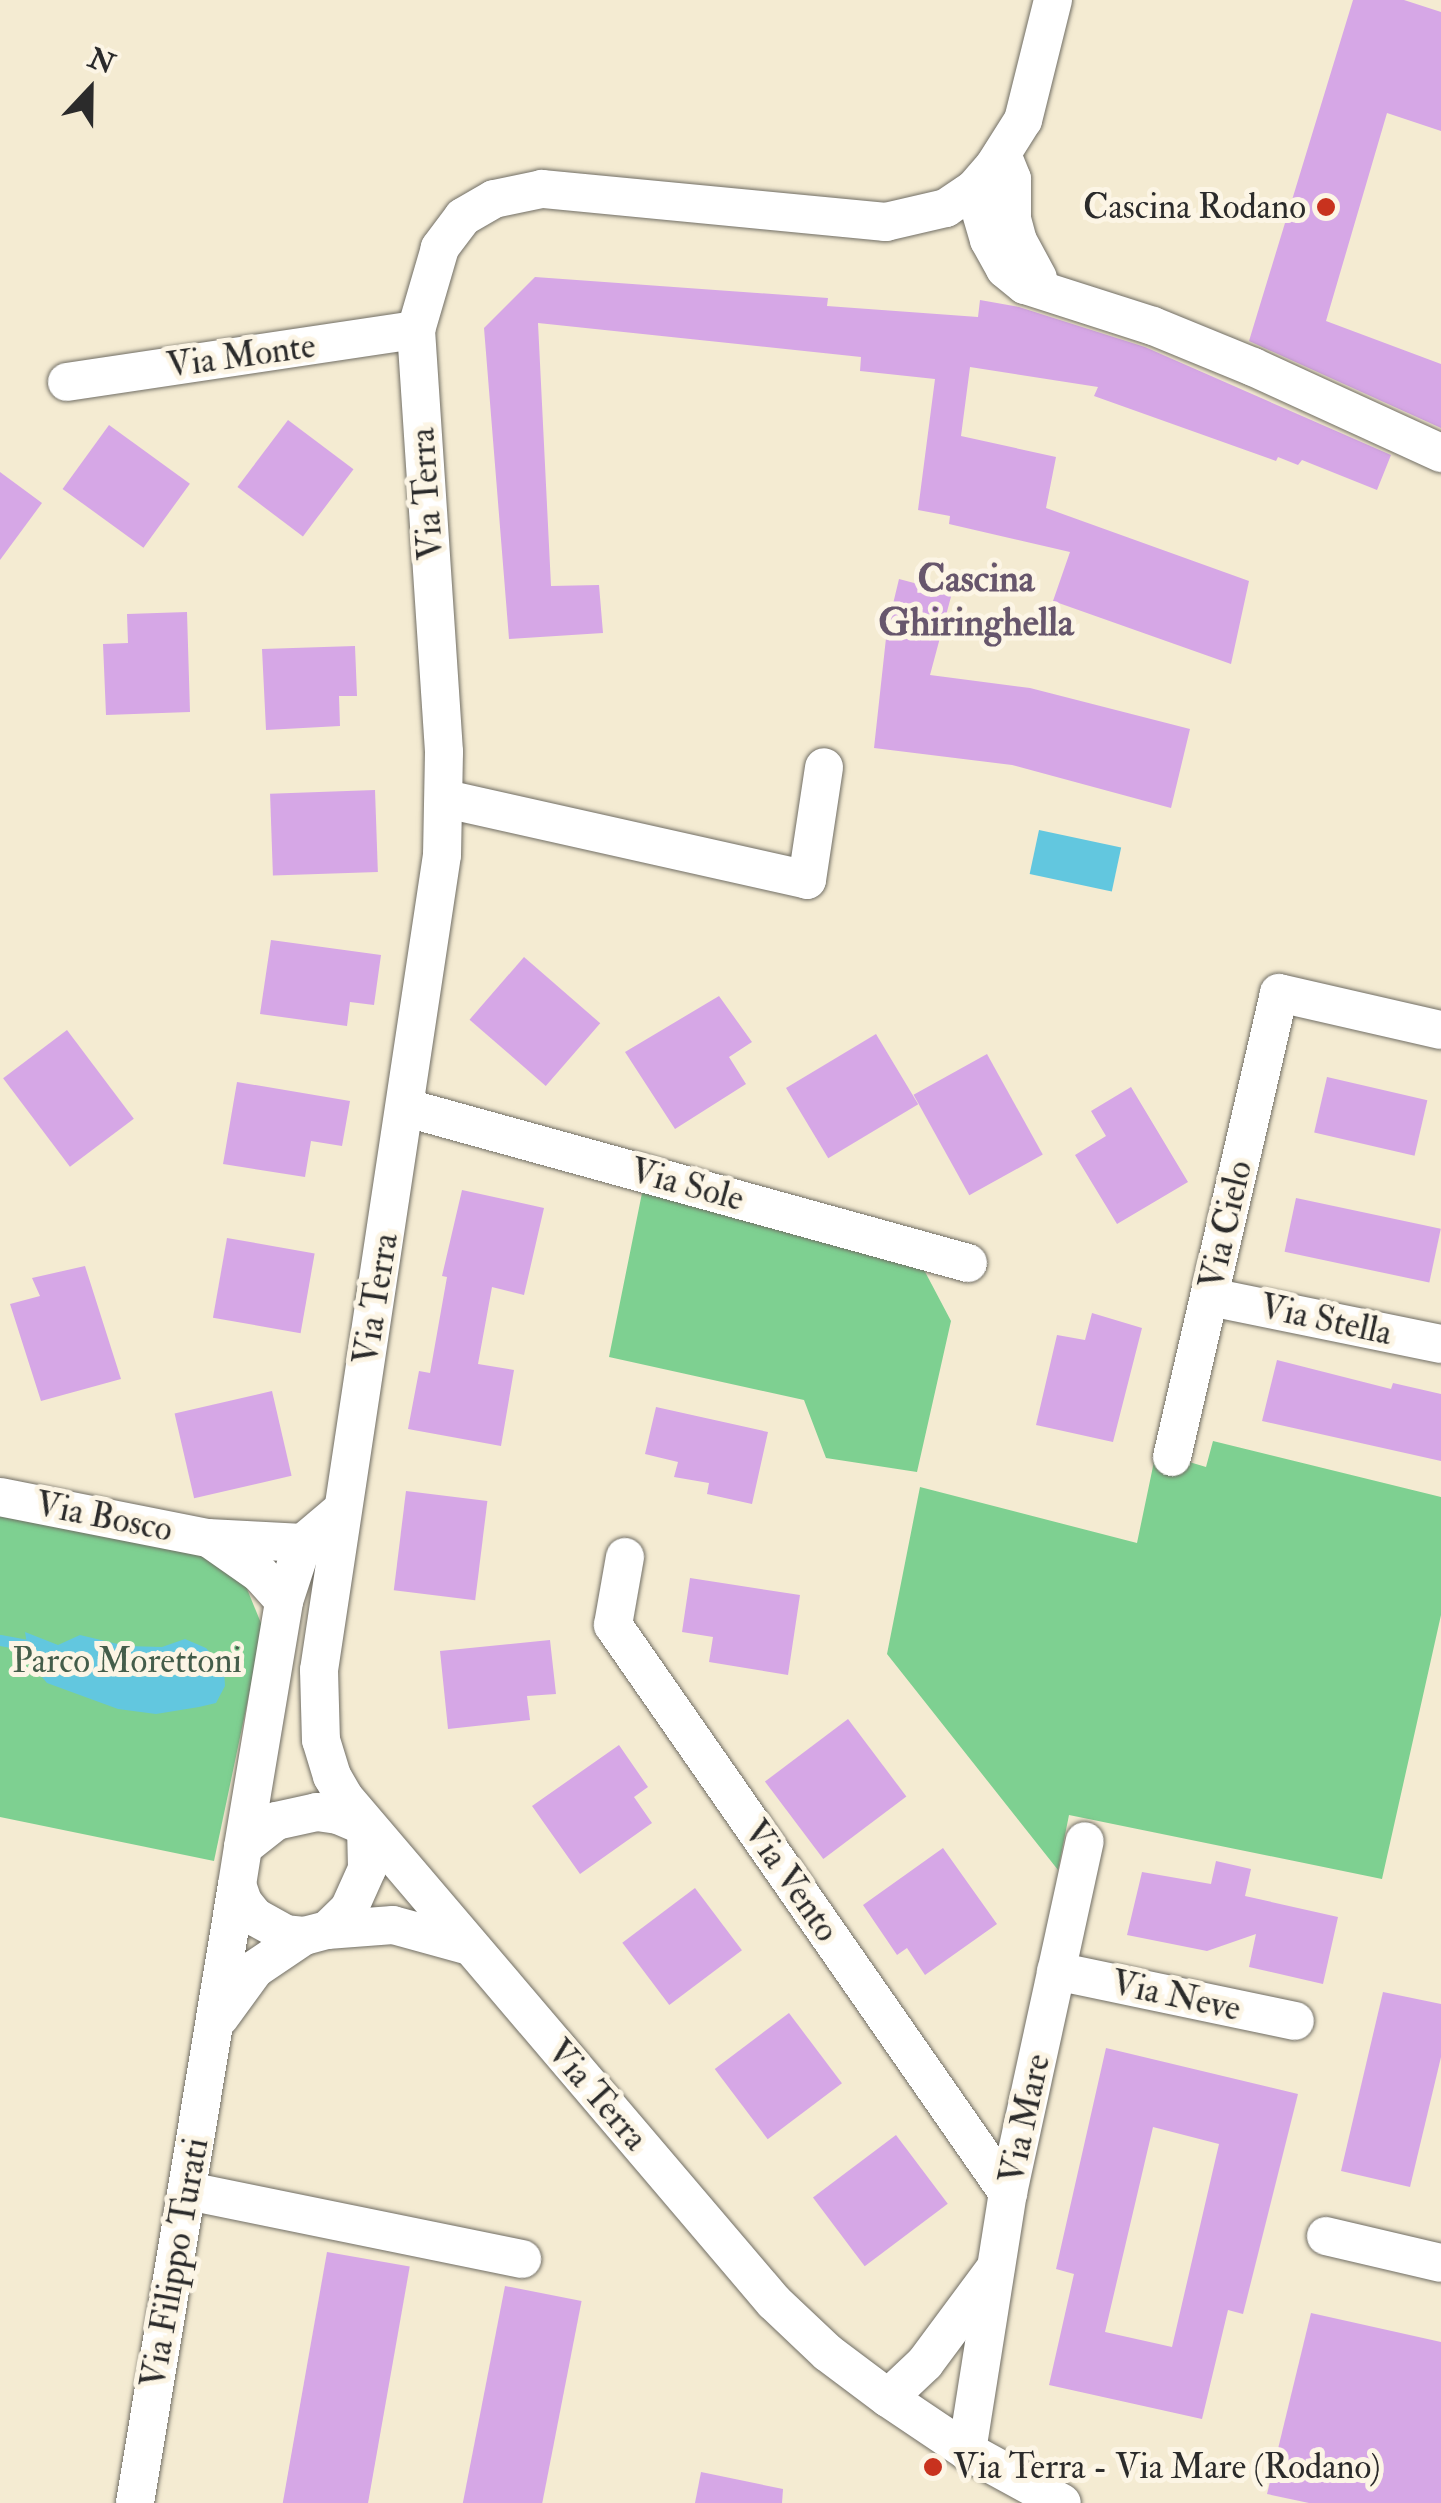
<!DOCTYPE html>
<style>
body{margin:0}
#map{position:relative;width:1441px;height:2503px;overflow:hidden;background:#f4ebd2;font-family:"IM FELL Double Pica",serif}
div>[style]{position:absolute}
.green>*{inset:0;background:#7ed091}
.water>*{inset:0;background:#62c7df;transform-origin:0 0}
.stream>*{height:11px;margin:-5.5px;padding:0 5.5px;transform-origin:5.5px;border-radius:5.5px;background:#62c7df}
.building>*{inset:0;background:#d6a7e6;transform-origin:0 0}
.roads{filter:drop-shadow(0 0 2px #716e65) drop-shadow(0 0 2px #716e65)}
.minor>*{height:38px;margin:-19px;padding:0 19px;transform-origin:19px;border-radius:19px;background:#fff}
.dots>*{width:28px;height:28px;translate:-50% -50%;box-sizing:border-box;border:5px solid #fcf5e5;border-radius:50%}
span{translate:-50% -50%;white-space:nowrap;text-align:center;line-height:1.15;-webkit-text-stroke:10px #fcf5e5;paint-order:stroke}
.poi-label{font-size:35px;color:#2b2b2b}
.right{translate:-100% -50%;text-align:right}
.left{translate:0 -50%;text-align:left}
.street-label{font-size:35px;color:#2b2b2b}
.park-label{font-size:35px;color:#445d4a}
.neighbourhood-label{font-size:38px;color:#67566c;font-weight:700}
.north{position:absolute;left:40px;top:40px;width:100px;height:100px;-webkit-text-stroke:8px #fcf5e5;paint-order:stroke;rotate:22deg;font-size:28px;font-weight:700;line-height:40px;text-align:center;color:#2b2b2b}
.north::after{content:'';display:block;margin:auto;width:35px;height:45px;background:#2b2b2b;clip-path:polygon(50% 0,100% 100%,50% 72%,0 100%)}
</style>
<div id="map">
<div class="green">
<div style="clip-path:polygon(643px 1188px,922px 1266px,951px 1321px,917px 1472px,826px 1458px,804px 1400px,609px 1357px)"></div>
<div style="clip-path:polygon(1213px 1441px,1441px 1497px,1441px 1615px,1382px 1879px,1069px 1815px,1058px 1870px,887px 1654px,920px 1487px,1137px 1543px,1156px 1452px,1206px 1467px)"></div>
<div style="clip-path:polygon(0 1507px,204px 1546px,245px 1584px,263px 1628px,214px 1861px,0 1817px)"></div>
</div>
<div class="water">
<div style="left:1039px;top:830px;width:84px;height:45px;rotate:12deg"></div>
<div style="clip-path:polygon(25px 1632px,58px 1645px,80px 1635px,126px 1646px,162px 1647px,185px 1639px,206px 1648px,224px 1668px,225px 1686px,216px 1703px,199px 1707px,156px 1714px,118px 1709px,47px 1683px,30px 1663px)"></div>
</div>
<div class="stream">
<div style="left:0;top:1640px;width:44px;rotate:10.5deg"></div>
</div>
<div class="building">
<div style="clip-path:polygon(1353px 0,1404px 0,1441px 12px,1441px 131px,1387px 113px,1326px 321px,1441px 364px,1441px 428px,1249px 341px)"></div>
<div style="clip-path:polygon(535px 277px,828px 298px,827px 306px,978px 317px,980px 300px,1019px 307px,1145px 347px,1391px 455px,1377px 490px,1302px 460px,1298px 465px,1278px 457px,1276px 461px,1094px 396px,1098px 387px,970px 367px,961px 436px,1056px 457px,1046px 508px,1249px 581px,1231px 664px,1053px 601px,1070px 552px,949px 524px,950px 516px,918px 510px,935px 379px,860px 371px,861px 357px,538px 323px,551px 586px,599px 585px,603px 633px,509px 639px,484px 328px)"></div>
<div style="left:288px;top:420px;width:82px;height:84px;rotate:37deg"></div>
<div style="left:109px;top:425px;width:100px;height:79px;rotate:36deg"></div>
<div style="clip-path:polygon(0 472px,42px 503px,0 560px)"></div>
<div style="clip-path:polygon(899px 579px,952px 593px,930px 675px,1030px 688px,1190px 729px,1171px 808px,1012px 765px,874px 748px,887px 629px)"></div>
<div style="clip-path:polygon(187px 612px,190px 712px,106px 715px,103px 644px,128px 643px,127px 614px)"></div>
<div style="clip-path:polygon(355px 646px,357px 696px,339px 696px,340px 726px,266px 730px,262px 649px)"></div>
<div style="left:375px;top:790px;width:82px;height:105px;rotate:88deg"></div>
<div style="clip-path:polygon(271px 940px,381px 955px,374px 1005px,350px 1002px,347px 1026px,260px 1014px)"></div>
<div style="left:524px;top:957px;width:101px;height:83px;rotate:41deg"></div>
<div style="clip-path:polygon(719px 996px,752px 1042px,729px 1057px,746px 1084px,675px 1129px,625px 1052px)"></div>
<div style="left:67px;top:1030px;width:111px;height:80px;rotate:53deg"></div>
<div style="left:876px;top:1034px;width:82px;height:105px;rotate:59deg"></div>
<div style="left:987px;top:1054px;width:115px;height:84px;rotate:61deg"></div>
<div style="left:1327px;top:1077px;width:103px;height:57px;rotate:13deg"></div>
<div style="clip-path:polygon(237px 1082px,350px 1101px,342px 1146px,311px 1141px,305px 1177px,223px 1164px)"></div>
<div style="clip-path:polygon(1131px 1087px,1188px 1182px,1117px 1224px,1075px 1155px,1106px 1136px,1091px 1111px)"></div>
<div style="clip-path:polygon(462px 1190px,544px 1208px,524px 1295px,492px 1287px,478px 1364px,514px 1370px,501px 1446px,408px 1429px,419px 1371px,430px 1373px,447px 1277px,442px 1276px)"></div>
<div style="left:1296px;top:1198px;width:148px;height:55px;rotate:12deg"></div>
<div style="left:227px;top:1238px;width:89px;height:81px;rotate:10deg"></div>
<div style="clip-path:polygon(85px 1266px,121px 1379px,41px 1401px,10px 1304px,40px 1296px,32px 1278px)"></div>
<div style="clip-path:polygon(1092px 1313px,1142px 1328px,1113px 1442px,1036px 1425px,1057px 1335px,1085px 1340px)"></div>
<div style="clip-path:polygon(1277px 1360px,1391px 1389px,1393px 1383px,1441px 1394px,1441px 1461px,1262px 1421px)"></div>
<div style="left:272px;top:1391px;width:87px;height:100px;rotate:77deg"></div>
<div style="clip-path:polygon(656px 1407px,768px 1432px,752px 1504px,707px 1494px,709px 1483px,674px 1477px,678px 1462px,645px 1454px)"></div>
<div style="left:406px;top:1491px;width:82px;height:100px;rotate:7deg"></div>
<div style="clip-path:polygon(690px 1578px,800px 1595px,788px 1675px,709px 1662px,713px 1637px,682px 1632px)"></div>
<div style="clip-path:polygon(550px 1640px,556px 1694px,527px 1696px,530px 1720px,448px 1729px,440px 1651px)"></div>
<div style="left:848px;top:1719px;width:97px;height:104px;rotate:53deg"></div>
<div style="clip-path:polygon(619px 1745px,648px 1787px,634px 1797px,652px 1823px,580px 1874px,532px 1806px)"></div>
<div style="clip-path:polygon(943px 1848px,997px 1924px,925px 1975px,907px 1948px,897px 1955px,863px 1905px)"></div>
<div style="clip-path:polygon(1216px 1861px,1251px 1869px,1245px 1896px,1338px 1917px,1323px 1984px,1249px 1967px,1256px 1934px,1207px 1951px,1127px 1935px,1142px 1872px,1211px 1884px)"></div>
<div style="left:695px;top:1888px;width:78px;height:91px;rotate:53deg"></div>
<div style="clip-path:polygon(1383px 1992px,1441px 2004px,1441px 2057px,1410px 2187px,1341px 2171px)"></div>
<div style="left:789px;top:2013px;width:88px;height:93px;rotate:53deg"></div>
<div style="clip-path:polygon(evenodd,1106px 2048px,1298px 2094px,1243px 2314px,1228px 2310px,1202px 2419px,1049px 2385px,1074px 2274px,1056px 2269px,1106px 2048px,1153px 2127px,1219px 2144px,1172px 2347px,1105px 2332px,1153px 2127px)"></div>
<div style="left:896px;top:2135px;width:86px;height:104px;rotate:53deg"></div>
<div style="left:327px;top:2252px;width:84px;height:255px;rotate:10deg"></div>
<div style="left:505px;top:2286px;width:78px;height:221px;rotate:11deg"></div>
<div style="clip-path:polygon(1311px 2313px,1441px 2342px,1441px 2503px,1309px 2503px,1267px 2494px)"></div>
<div style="clip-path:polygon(701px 2472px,783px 2489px,782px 2503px,695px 2503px)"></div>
</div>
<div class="roads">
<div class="minor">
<div style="left:1053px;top:0;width:124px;rotate:104deg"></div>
<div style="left:1023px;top:120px;width:54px;rotate:122.2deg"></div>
<div style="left:994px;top:166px;width:30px;rotate:131deg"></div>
<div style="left:974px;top:189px;width:34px;rotate:146deg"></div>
<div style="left:946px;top:208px;width:62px;rotate:166.9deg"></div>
<div style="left:886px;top:222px;width:346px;rotate:-174.5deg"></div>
<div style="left:542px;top:189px;width:49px;rotate:168.2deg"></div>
<div style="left:494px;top:199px;width:36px;rotate:150deg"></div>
<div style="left:463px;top:217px;width:39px;rotate:127deg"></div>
<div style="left:440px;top:248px;width:85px;rotate:106.3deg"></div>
<div style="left:416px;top:330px;width:423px;rotate:86.2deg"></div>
<div style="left:444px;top:752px;width:103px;rotate:91.1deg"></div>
<div style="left:442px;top:855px;width:824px;rotate:98.58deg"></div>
<div style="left:319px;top:1670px;width:70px;rotate:88.4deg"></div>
<div style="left:321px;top:1740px;width:38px;rotate:73deg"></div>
<div style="left:332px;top:1776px;width:24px;rotate:60deg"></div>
<div style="left:344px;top:1797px;width:663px;rotate:49.59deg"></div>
<div style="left:774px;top:2302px;width:74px;rotate:43.4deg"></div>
<div style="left:828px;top:2353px;width:75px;rotate:36.9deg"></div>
<div style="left:888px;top:2398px;width:95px;rotate:33.9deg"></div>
<div style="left:967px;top:2451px;width:108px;rotate:28.7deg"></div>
<div style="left:1002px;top:154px;width:27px;rotate:68deg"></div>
<div style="left:1012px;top:179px;width:40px;rotate:90deg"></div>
<div style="left:1012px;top:219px;width:23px;rotate:75deg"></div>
<div style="left:1018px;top:241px;width:42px;rotate:61.6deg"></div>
<div style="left:974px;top:189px;width:53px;rotate:73.6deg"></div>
<div style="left:989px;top:240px;width:33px;rotate:61deg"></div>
<div style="left:1005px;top:269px;width:26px;rotate:39deg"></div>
<div style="left:1025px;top:285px;width:134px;rotate:17.8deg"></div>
<div style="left:1153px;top:326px;width:108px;rotate:22.3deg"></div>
<div style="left:1253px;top:367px;width:207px;rotate:24.6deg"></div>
<div style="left:67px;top:382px;width:353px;rotate:-8.5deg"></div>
<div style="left:446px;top:799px;width:370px;rotate:12.6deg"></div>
<div style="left:807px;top:880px;width:114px;rotate:-81.4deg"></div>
<div style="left:407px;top:1108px;width:582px;rotate:15.45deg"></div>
<div style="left:1210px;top:1297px;width:236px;rotate:11.5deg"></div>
<div style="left:1172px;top:1457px;width:476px;rotate:-77deg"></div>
<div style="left:1279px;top:993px;width:166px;rotate:12.9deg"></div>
<div style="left:0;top:1497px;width:212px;rotate:11.2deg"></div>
<div style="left:208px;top:1538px;width:95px;rotate:3deg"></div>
<div style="left:210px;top:1539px;width:61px;rotate:35deg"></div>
<div style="left:260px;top:1574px;width:36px;rotate:48deg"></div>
<div style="left:625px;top:1557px;width:69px;rotate:100deg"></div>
<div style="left:613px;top:1625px;width:692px;rotate:55.18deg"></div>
<div style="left:317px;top:1812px;width:21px;rotate:8deg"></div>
<div style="left:338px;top:1815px;width:30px;rotate:23deg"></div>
<div style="left:366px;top:1827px;width:42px;rotate:88.6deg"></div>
<div style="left:367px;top:1869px;width:44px;rotate:114.2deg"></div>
<div style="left:349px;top:1909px;width:30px;rotate:136deg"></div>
<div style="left:327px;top:1930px;width:24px;rotate:165deg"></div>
<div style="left:304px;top:1936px;width:18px;rotate:-174deg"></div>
<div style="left:286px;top:1934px;width:35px;rotate:-151deg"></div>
<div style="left:255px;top:1917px;width:19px;rotate:-129deg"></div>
<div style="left:243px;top:1902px;width:18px;rotate:-109deg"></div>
<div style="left:237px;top:1885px;width:38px;rotate:-81deg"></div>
<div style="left:243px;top:1847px;width:42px;rotate:-38.2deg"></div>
<div style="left:276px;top:1821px;width:42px;rotate:-12.4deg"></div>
<div style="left:243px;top:1847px;width:249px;rotate:-80.5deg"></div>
<div style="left:284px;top:1601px;width:61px;rotate:-71.9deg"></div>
<div style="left:303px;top:1543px;width:51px;rotate:-40.2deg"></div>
<div style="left:327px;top:1930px;width:66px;rotate:-4.3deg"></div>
<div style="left:393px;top:1925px;width:80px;rotate:15.3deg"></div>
<div style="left:1056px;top:1971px;width:244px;rotate:11.8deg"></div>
<div style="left:220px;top:2017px;width:59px;rotate:-53.9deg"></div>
<div style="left:255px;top:1969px;width:59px;rotate:-34deg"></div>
<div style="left:188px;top:2191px;width:341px;rotate:11.5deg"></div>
<div style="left:1326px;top:2236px;width:118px;rotate:13.2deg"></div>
<div style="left:888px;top:2398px;width:51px;rotate:-43.4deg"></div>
<div style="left:925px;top:2363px;width:116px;rotate:-53.4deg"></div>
<div style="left:967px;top:2451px;width:261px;rotate:-81deg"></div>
<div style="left:1008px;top:2193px;width:360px;rotate:-77.7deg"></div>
<div style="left:135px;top:2503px;width:626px;rotate:-80.63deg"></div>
</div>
</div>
<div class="dots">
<div style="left:1326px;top:207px;background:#c8321e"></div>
<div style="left:933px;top:2467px;background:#c8321e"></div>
</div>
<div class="poi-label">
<span class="right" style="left:1306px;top:207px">Cascina Rodano</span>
<span class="left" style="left:953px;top:2467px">Via Terra - Via Mare (Rodano)</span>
</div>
<div class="street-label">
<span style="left:241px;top:356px;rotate:-8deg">Via Monte</span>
<span style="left:427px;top:494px;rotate:-94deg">Via Terra</span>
<span style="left:687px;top:1185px;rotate:15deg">Via Sole</span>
<span style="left:1226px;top:1225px;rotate:-77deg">Via Cielo</span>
<span style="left:376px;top:1299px;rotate:-81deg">Via Terra</span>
<span style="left:1326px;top:1320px;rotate:12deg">Via Stella</span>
<span style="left:104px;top:1517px;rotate:11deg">Via Bosco</span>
<span style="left:791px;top:1881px;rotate:55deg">Via Vento</span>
<span style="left:1176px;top:1996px;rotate:12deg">Via Neve</span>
<span style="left:597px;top:2095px;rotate:49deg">Via Terra</span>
<span style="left:1025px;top:2119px;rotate:-78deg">Via Mare</span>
<span style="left:175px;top:2263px;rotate:-80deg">Via Filippo Turati</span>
</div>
<div class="park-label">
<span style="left:127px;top:1661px">Parco Morettoni</span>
</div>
<div class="neighbourhood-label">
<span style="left:976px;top:602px">Cascina<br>Ghiringhella</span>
</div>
<div class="north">N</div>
</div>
